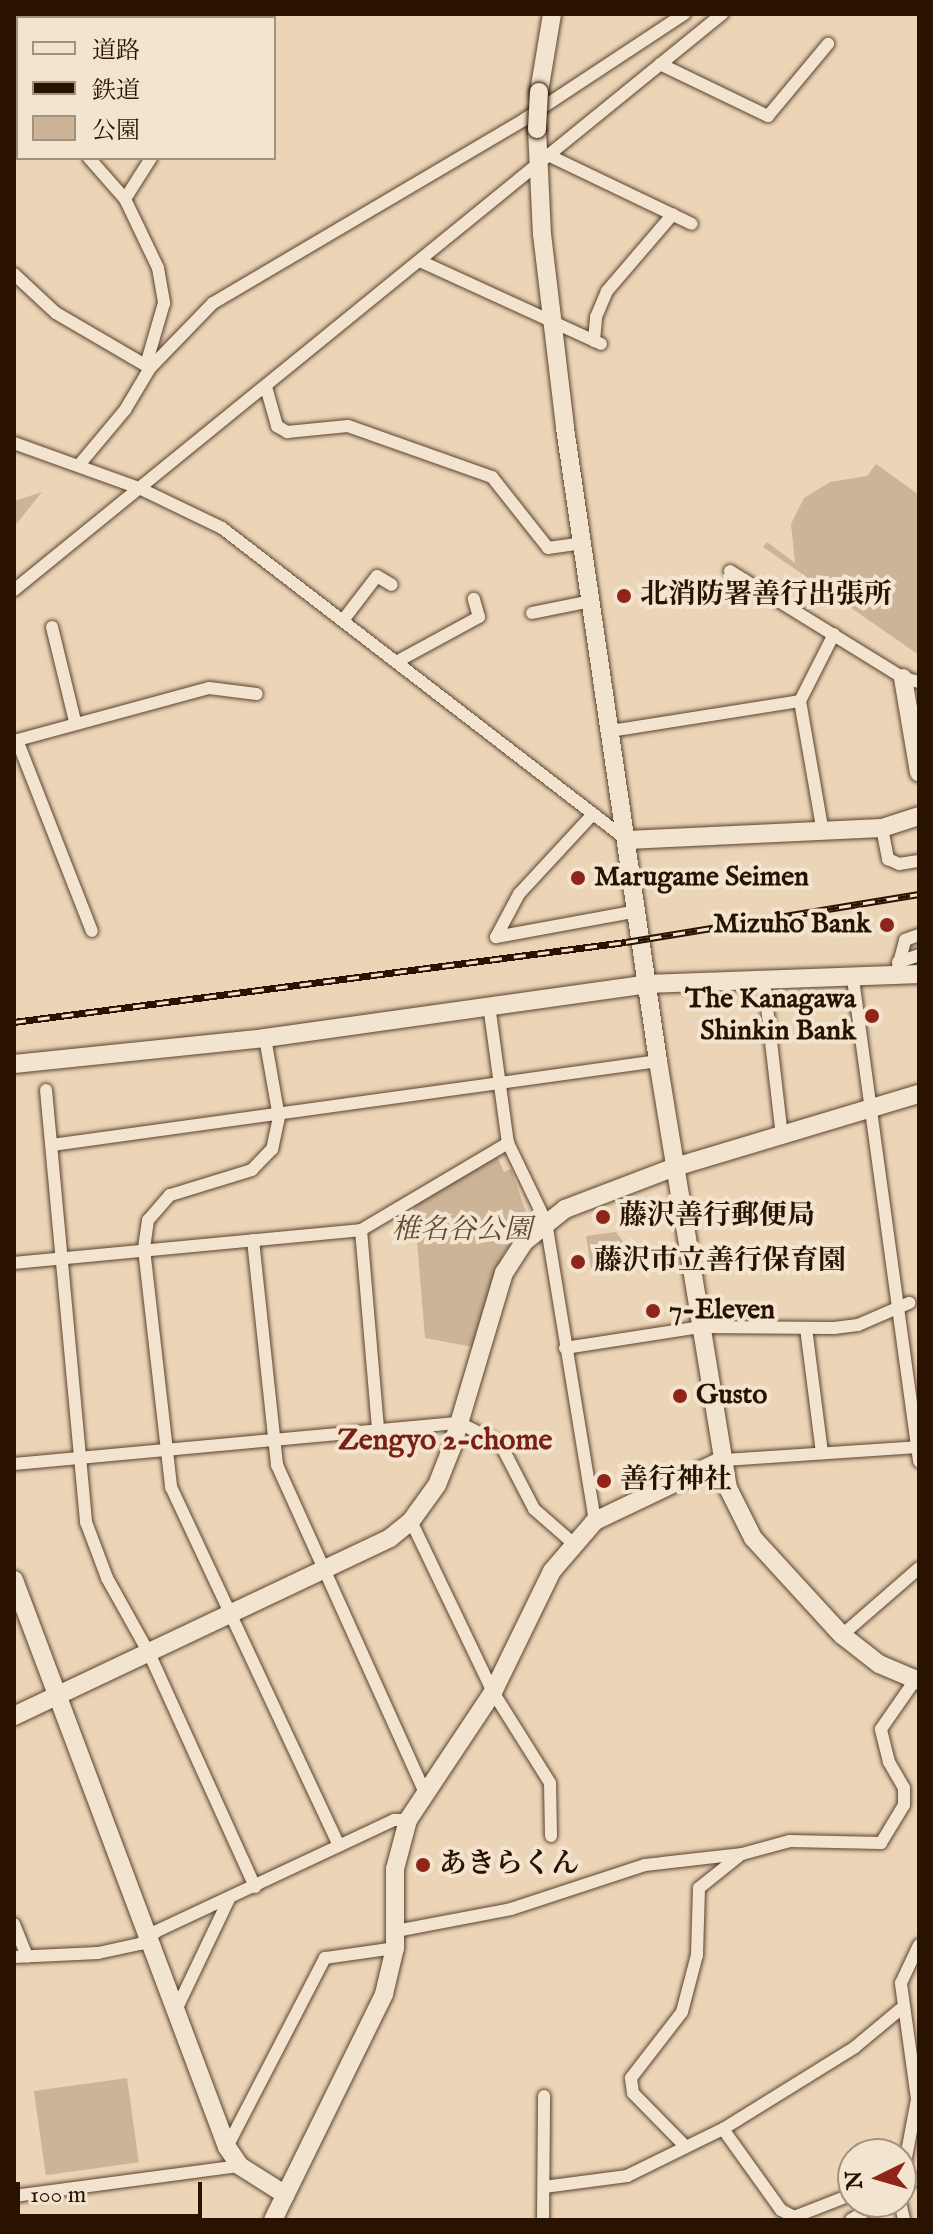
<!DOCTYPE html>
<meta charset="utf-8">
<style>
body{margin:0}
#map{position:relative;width:933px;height:2234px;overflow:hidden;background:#ecd5b7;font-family:"IM FELL English","Noto Serif JP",serif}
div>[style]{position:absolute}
.green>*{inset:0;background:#cbb498;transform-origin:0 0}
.roads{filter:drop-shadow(0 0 2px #5a432e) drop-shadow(0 0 2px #5a432e)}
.street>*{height:12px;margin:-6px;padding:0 6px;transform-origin:6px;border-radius:6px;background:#f3e4d0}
.secondary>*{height:18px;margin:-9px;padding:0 9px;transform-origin:9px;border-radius:9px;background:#f3e4d0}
.rail>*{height:7px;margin-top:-3.5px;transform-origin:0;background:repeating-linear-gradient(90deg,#f3e4d0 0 12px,#2a1200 0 24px);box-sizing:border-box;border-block:2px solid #2a1200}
.bridges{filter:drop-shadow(0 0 2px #2a1200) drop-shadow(0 0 2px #2a1200)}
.secondary-bridge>*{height:18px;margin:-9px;padding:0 9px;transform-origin:9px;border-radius:9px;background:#f3e4d0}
.dots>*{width:22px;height:22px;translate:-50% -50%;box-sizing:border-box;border:4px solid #f3e4d0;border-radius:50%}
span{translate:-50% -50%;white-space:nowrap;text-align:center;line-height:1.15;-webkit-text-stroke:8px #f3e4d0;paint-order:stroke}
.poi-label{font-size:28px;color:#2a1200;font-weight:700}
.left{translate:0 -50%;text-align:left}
.right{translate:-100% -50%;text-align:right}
.park-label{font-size:28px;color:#624b35;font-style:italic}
.neighbourhood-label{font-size:30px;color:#7a1f14;font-weight:700}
.frame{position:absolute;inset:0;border:16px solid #2a1200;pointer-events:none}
.legend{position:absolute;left:16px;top:16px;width:260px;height:144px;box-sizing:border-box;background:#f3e4d0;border:2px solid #a3907d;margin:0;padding:10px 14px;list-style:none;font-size:24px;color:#2a1200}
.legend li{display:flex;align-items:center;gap:16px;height:40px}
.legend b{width:40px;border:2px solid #a3907d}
.north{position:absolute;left:837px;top:2138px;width:80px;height:80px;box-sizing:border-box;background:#f3e4d0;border:2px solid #a3907d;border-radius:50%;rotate:265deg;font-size:22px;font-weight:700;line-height:32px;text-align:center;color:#2a1200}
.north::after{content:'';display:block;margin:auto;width:28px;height:36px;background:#8f2418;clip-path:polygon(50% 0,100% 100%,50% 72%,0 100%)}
.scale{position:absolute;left:16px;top:2182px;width:186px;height:36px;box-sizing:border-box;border:4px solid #2a1200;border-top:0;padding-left:10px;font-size:24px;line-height:28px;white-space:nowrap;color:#2a1200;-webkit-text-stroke:6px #f3e4d0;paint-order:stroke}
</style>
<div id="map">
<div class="green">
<div style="clip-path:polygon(876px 464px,919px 495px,919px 655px,763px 547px,767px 542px,795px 563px,791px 524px,804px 498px,830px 482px,867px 476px)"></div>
<div style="clip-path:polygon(42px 492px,14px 527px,14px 501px)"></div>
<div style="clip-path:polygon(497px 1156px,504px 1172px,511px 1169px,529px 1221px,503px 1254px,473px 1347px,425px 1338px,414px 1205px)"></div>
<div style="clip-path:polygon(616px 1232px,628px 1248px,616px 1250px,618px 1269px,592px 1273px,586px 1236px)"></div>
<div style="left:127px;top:2078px;width:85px;height:94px;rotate:82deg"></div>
</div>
<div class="roads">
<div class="street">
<div style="left:64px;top:18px;width:4px;rotate:-63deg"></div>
<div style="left:240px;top:18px;width:4px;rotate:-63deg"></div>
<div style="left:660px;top:64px;width:120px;rotate:25.7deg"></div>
<div style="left:768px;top:116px;width:94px;rotate:-50.2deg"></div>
<div style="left:550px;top:156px;width:157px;rotate:25.6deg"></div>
<div style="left:89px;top:158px;width:55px;rotate:48.7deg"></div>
<div style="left:125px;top:199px;width:76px;rotate:64.4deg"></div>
<div style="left:158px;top:268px;width:36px;rotate:80deg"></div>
<div style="left:164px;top:303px;width:65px;rotate:106.2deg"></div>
<div style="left:125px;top:199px;width:49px;rotate:-57.6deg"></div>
<div style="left:420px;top:261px;width:199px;rotate:24.6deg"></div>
<div style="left:14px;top:274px;width:57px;rotate:42.9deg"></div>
<div style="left:56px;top:313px;width:109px;rotate:30.3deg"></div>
<div style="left:594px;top:341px;width:24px;rotate:-85deg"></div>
<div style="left:596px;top:317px;width:28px;rotate:-67deg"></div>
<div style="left:607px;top:291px;width:101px;rotate:-49.4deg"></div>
<div style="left:266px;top:387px;width:41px;rotate:74.2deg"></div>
<div style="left:277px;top:426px;width:12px;rotate:31deg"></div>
<div style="left:287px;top:432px;width:61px;rotate:-5.6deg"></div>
<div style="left:348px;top:426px;width:153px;rotate:19.5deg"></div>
<div style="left:492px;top:477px;width:90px;rotate:51.7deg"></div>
<div style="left:548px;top:548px;width:35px;rotate:-8deg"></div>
<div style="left:14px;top:443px;width:133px;rotate:19.8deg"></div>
<div style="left:139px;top:488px;width:92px;rotate:25.7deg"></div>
<div style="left:222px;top:528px;width:511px;rotate:37.61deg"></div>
<div style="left:79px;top:465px;width:72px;rotate:-50.1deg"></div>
<div style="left:125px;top:410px;width:49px;rotate:-59.2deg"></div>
<div style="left:150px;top:368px;width:91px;rotate:-45.9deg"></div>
<div style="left:213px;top:303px;width:362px;rotate:-30.5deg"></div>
<div style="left:525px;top:119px;width:191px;rotate:-33.4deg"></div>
<div style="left:730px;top:571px;width:203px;rotate:31.7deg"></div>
<div style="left:903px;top:678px;width:16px;rotate:14deg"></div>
<div style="left:14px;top:590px;width:913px;rotate:-39.13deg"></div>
<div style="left:532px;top:613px;width:60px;rotate:-11.5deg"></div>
<div style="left:344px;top:619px;width:54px;rotate:-52.5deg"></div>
<div style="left:377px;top:576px;width:17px;rotate:31deg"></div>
<div style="left:52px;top:627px;width:97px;rotate:76.3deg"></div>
<div style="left:398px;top:661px;width:92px;rotate:-28.5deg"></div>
<div style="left:479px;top:617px;width:19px;rotate:-106deg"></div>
<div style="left:611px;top:731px;width:191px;rotate:-9deg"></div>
<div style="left:17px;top:740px;width:205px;rotate:68.6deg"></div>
<div style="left:14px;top:741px;width:202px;rotate:-15.2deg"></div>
<div style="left:209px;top:688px;width:48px;rotate:7.1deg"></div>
<div style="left:593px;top:814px;width:109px;rotate:132.8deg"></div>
<div style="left:519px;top:894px;width:49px;rotate:118.1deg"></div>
<div style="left:496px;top:937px;width:144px;rotate:-10.4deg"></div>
<div style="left:822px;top:827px;width:128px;rotate:-99.9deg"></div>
<div style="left:800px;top:701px;width:75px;rotate:-63.1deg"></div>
<div style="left:882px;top:828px;width:32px;rotate:79deg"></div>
<div style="left:888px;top:859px;width:12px;rotate:24deg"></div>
<div style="left:899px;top:864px;width:20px;rotate:-9deg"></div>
<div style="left:898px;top:962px;width:22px;rotate:-18deg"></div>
<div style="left:895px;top:978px;width:39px;rotate:-75deg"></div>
<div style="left:905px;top:940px;width:15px;rotate:-20deg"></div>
<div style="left:853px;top:979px;width:487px;rotate:82.2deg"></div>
<div style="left:764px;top:981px;width:156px;rotate:83.4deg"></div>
<div style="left:489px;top:1005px;width:139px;rotate:82.2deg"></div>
<div style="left:508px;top:1143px;width:88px;rotate:64.3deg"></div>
<div style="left:546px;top:1222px;width:303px;rotate:80.7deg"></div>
<div style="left:265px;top:1038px;width:80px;rotate:80deg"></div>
<div style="left:279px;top:1117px;width:33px;rotate:102deg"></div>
<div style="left:272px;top:1149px;width:29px;rotate:134deg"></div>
<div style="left:252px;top:1170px;width:86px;rotate:163deg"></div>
<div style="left:170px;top:1195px;width:33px;rotate:131deg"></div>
<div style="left:148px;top:1220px;width:29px;rotate:98deg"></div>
<div style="left:144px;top:1249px;width:240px;rotate:83.5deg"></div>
<div style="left:171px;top:1487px;width:396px;rotate:64.9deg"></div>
<div style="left:46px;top:1090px;width:434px;rotate:84.7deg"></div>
<div style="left:86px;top:1522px;width:60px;rotate:69.4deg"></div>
<div style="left:107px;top:1578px;width:86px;rotate:60.8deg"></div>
<div style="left:149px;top:1653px;width:257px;rotate:65.6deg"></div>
<div style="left:52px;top:1145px;width:612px;rotate:-7.89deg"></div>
<div style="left:361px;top:1230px;width:201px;rotate:85.1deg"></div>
<div style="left:253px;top:1240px;width:226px;rotate:83.9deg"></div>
<div style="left:277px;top:1465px;width:355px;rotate:65.7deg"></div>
<div style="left:14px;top:1263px;width:349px;rotate:-5.4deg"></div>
<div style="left:361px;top:1230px;width:171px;rotate:-30.6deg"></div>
<div style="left:806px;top:1328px;width:126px;rotate:82.7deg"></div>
<div style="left:565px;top:1348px;width:138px;rotate:-8.8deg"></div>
<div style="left:701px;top:1327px;width:133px;rotate:0.4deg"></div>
<div style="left:834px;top:1328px;width:24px;rotate:-7deg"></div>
<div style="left:858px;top:1325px;width:56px;rotate:-23.3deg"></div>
<div style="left:723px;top:1460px;width:196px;rotate:-3.8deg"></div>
<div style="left:14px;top:1464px;width:447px;rotate:-5.3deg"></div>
<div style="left:459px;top:1423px;width:46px;rotate:26deg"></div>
<div style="left:500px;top:1443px;width:74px;rotate:62.7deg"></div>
<div style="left:534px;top:1509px;width:52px;rotate:41.1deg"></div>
<div style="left:411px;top:1521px;width:190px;rotate:64.4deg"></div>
<div style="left:493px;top:1692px;width:107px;rotate:57.9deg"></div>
<div style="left:550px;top:1783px;width:53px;rotate:88.9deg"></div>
<div style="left:842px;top:1635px;width:102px;rotate:-41deg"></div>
<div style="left:14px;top:1924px;width:35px;rotate:68deg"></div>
<div style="left:396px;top:1931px;width:117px;rotate:-10.8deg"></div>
<div style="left:511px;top:1909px;width:141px;rotate:-18.2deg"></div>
<div style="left:645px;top:1865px;width:98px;rotate:-6.5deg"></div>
<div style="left:742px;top:1854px;width:50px;rotate:-15.2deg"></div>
<div style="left:790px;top:1841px;width:91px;rotate:1.3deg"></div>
<div style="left:881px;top:1843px;width:44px;rotate:-58.8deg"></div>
<div style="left:904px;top:1805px;width:17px;rotate:-90deg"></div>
<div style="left:904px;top:1788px;width:30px;rotate:-120deg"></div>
<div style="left:889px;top:1762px;width:34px;rotate:-104deg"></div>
<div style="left:881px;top:1729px;width:60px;rotate:-55.2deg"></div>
<div style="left:14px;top:1957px;width:84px;rotate:-2.7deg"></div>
<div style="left:98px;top:1953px;width:43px;rotate:-12.1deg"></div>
<div style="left:140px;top:1944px;width:21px;rotate:-37deg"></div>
<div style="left:157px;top:1931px;width:262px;rotate:-25.1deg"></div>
<div style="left:394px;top:1820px;width:14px"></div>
<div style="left:176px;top:2010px;width:123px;rotate:-64.5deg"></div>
<div style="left:723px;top:2129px;width:100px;rotate:54.4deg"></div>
<div style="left:781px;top:2210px;width:15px;rotate:28deg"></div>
<div style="left:794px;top:2217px;width:63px;rotate:-21.3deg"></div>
<div style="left:685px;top:2146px;width:74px;rotate:-134.5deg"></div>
<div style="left:633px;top:2093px;width:15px;rotate:-98deg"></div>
<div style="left:631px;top:2078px;width:83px;rotate:-52.3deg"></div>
<div style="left:682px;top:2012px;width:59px;rotate:-75.3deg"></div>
<div style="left:697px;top:1955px;width:67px;rotate:-88.3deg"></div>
<div style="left:699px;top:1888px;width:51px;rotate:-38.7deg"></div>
<div style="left:227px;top:2147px;width:213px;rotate:-62.6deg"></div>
<div style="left:325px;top:1958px;width:71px;rotate:-8.1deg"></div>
<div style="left:901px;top:2182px;width:18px;rotate:-9deg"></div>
<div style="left:901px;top:2184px;width:86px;rotate:-79.3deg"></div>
<div style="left:917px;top:2099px;width:117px;rotate:-97.9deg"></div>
<div style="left:901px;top:1983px;width:42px;rotate:-64.7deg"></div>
<div style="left:544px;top:2187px;width:84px;rotate:-7.5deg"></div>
<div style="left:627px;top:2176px;width:107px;rotate:-26.1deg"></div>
<div style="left:723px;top:2129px;width:155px;rotate:-31.8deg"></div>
<div style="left:855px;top:2047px;width:62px;rotate:-39.8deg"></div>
<div style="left:14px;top:2196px;width:228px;rotate:-7.6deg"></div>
<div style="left:900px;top:2202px;width:18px;rotate:77deg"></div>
<div style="left:543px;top:2220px;width:124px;rotate:-89.5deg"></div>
<div style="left:851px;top:2220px;width:35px;rotate:-31deg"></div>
</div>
<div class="secondary">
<div style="left:539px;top:92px;width:79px;rotate:-80.5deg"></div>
<div style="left:537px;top:129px;width:105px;rotate:87.3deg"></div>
<div style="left:542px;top:234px;width:195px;rotate:83.2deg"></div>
<div style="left:565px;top:428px;width:640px;rotate:81.64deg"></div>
<div style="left:658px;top:1061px;width:433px;rotate:80.7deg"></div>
<div style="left:728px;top:1488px;width:56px;rotate:63.4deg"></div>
<div style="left:753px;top:1538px;width:132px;rotate:47.5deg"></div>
<div style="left:842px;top:1635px;width:47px;rotate:38.1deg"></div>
<div style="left:879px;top:1664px;width:43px;rotate:23deg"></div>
<div style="left:903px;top:678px;width:96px;rotate:80.4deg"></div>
<div style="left:627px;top:840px;width:255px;rotate:-2.7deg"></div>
<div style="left:882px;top:828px;width:39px;rotate:-18deg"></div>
<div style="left:14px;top:1064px;width:252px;rotate:-5.9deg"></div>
<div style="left:265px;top:1038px;width:387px;rotate:-8deg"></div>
<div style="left:648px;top:984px;width:271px;rotate:-2.1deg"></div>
<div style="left:14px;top:1580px;width:606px;rotate:69.41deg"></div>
<div style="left:227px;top:2147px;width:23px;rotate:56deg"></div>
<div style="left:240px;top:2166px;width:54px;rotate:32.2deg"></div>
<div style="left:14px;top:1716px;width:416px;rotate:-25.3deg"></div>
<div style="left:390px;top:1538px;width:27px;rotate:-39deg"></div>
<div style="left:411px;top:1521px;width:44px;rotate:-54.2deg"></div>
<div style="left:437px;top:1485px;width:41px;rotate:-68.5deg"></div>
<div style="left:452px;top:1447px;width:182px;rotate:-73.4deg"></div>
<div style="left:504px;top:1273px;width:37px;rotate:-57deg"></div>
<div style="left:524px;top:1242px;width:53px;rotate:-38.8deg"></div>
<div style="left:565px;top:1209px;width:118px;rotate:-20.9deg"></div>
<div style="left:675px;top:1167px;width:255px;rotate:-16.7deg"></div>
<div style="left:273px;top:2220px;width:252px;rotate:-63.8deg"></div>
<div style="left:384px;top:1994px;width:47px;rotate:-76.6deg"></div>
<div style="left:395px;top:1948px;width:79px;rotate:-90deg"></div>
<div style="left:395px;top:1869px;width:51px;rotate:-75.1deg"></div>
<div style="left:408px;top:1820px;width:154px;rotate:-56.4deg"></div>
<div style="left:493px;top:1692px;width:135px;rotate:-64deg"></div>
<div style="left:552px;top:1571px;width:66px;rotate:-49.3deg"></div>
<div style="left:595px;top:1521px;width:142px;rotate:-25.5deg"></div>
</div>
</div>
<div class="rail">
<div style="left:14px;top:1022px;width:617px;rotate:-7.45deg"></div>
<div style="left:626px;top:942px;width:297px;rotate:-9.3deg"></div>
</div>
<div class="bridges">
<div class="secondary-bridge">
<div style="left:537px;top:129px;width:37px;rotate:-87deg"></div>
</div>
</div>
<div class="dots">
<div style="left:624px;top:596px;background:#8f2418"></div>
<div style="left:578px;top:878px;background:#8f2418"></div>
<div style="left:887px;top:925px;background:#8f2418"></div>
<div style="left:872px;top:1016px;background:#8f2418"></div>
<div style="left:603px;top:1217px;background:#8f2418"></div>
<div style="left:578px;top:1262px;background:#8f2418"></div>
<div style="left:653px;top:1311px;background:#8f2418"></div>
<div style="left:680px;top:1396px;background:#8f2418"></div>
<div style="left:604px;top:1481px;background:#8f2418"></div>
<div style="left:423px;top:1865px;background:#8f2418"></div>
</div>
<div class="poi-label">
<span class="left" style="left:640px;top:596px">北消防署善行出張所</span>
<span class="left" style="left:594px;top:878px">Marugame Seimen</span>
<span class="right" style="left:871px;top:925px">Mizuho Bank</span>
<span class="right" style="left:856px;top:1016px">The Kanagawa<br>Shinkin Bank</span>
<span class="left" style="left:619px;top:1217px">藤沢善行郵便局</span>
<span class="left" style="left:594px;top:1262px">藤沢市立善行保育園</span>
<span class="left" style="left:669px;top:1311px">7-Eleven</span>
<span class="left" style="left:696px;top:1396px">Gusto</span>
<span class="left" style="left:620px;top:1481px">善行神社</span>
<span class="left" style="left:439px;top:1865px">あきらくん</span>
</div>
<div class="park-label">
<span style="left:462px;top:1231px">椎名谷公園</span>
</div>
<div class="neighbourhood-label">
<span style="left:445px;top:1441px">Zengyo 2-chome</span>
</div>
<div class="frame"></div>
<ul class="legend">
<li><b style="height:10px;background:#f3e4d0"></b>道路</li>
<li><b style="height:10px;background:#2a1200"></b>鉄道</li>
<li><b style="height:22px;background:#cbb498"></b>公園</li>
</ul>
<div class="north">N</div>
<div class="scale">100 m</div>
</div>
